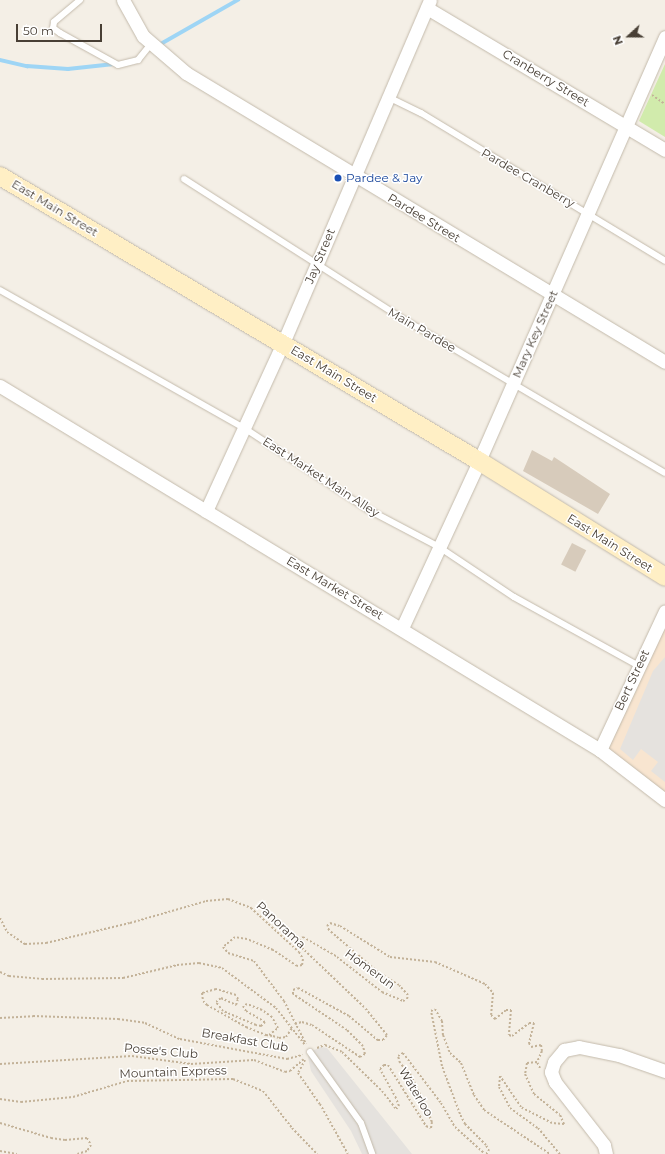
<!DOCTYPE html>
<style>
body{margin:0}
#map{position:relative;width:665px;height:1154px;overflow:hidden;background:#f4efe6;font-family:Montserrat,sans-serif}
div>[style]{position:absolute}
.commercial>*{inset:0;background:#f8e5d0}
.green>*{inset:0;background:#d1ebac}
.parking>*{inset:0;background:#e5e2de}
.stream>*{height:3.5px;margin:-1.75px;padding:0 1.75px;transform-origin:1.75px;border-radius:1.75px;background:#9ed5f5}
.building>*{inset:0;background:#d7cbbb;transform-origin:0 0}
.path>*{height:2px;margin-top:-1px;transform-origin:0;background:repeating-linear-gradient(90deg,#c3b298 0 2px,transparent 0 4px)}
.roads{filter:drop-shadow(0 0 1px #c3baab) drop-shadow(0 0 1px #c3baab)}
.lane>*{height:6px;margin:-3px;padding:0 3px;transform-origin:3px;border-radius:3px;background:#fff}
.street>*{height:13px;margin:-6.5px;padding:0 6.5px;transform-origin:6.5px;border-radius:6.5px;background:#fff}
.secondary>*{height:18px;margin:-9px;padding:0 9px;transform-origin:9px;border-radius:9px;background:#ffefc5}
.dots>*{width:11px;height:11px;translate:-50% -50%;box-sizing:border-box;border:2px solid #fff;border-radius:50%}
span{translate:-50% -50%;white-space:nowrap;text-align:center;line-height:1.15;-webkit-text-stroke:3px #fff;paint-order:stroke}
.street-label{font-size:12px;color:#483f35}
.transit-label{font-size:12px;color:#164399}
.left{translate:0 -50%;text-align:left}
.north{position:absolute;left:609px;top:16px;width:40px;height:40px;-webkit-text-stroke:3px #fff;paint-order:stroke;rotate:249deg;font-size:11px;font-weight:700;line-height:16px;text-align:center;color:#483f35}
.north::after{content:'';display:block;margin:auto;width:14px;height:18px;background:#483f35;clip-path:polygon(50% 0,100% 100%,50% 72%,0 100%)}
.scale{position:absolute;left:16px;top:24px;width:86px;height:18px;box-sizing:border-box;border:2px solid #483f35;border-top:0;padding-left:5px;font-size:12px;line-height:14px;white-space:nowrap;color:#483f35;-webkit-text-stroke:3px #fff;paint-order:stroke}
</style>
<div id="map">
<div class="commercial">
<div style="clip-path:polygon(665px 624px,665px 793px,609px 751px,613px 733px)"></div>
</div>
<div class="green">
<div style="clip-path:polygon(665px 64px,665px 137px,639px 121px)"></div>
</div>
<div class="parking">
<div style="clip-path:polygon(665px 657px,665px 782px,651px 771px,658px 762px,641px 749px,633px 760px,620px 749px,653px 671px)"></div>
<div style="clip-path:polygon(321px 1047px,327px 1048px,412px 1154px,362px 1154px,351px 1131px,311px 1071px,308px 1057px,310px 1052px)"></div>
</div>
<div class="stream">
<div style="left:159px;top:45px;width:91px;rotate:-29.7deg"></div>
<div style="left:0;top:60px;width:28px;rotate:13deg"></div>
<div style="left:27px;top:66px;width:41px;rotate:4.2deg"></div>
<div style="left:68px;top:69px;width:46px;rotate:-6.2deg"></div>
</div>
<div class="building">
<div style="clip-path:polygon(532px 450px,552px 461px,554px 457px,610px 494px,598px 514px,523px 471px)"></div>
<div style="left:572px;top:543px;width:16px;height:24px;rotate:27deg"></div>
</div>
<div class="path">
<div style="left:652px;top:95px;width:16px;rotate:35deg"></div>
<div style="left:0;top:918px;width:16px;rotate:63deg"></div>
<div style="left:7px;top:932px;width:22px;rotate:34deg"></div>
<div style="left:25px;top:944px;width:21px;rotate:-3deg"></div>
<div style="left:46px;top:943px;width:86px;rotate:-13.4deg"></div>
<div style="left:130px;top:923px;width:79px;rotate:-16.1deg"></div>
<div style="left:206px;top:901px;width:22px;rotate:-5deg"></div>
<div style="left:228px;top:899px;width:25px;rotate:21deg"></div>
<div style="left:251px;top:908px;width:65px;rotate:42.5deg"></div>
<div style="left:299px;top:952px;width:8px;rotate:60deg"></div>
<div style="left:303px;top:959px;width:6px;rotate:99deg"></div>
<div style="left:302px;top:965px;width:5px;rotate:169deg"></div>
<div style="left:297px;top:966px;width:29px;rotate:-146deg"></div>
<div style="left:273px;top:950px;width:28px;rotate:-157deg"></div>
<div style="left:247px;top:939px;width:12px;rotate:-171deg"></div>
<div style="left:235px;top:937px;width:16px;rotate:140deg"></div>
<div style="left:223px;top:947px;width:8px;rotate:50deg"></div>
<div style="left:228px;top:953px;width:27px;rotate:17deg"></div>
<div style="left:254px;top:961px;width:50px;rotate:53.1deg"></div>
<div style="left:284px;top:1001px;width:48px;rotate:62.9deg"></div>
<div style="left:0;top:972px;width:10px;rotate:24deg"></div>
<div style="left:9px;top:976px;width:33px;rotate:5deg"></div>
<div style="left:42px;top:979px;width:81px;rotate:-0.7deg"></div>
<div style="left:123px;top:978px;width:56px;rotate:-13.5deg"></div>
<div style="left:177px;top:965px;width:22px;rotate:-5deg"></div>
<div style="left:199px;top:963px;width:24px;rotate:12deg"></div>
<div style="left:222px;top:968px;width:67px;rotate:36.5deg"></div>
<div style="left:276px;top:1008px;width:47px;rotate:51.9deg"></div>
<div style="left:0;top:1018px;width:33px;rotate:-3deg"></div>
<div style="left:33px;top:1016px;width:85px;rotate:2deg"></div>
<div style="left:118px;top:1019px;width:27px;rotate:8deg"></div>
<div style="left:145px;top:1023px;width:38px;rotate:25deg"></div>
<div style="left:180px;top:1039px;width:109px;rotate:10.6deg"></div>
<div style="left:287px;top:1059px;width:16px;rotate:-15deg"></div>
<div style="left:295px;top:1024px;width:7px;rotate:-16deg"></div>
<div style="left:302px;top:1022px;width:10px;rotate:17deg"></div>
<div style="left:312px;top:1025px;width:58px;rotate:33.7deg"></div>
<div style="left:360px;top:1057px;width:6px;rotate:-31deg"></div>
<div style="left:365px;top:1054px;width:8px;rotate:-104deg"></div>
<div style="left:363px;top:1046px;width:23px;rotate:-135deg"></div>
<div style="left:347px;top:1030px;width:65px;rotate:-146.3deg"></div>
<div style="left:293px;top:994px;width:4px;rotate:-90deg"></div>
<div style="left:293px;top:990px;width:5px;rotate:-22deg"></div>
<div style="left:298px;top:988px;width:58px;rotate:28.8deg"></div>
<div style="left:349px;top:1016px;width:38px;rotate:40deg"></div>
<div style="left:378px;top:1040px;width:5px"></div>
<div style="left:383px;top:1040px;width:6px;rotate:-51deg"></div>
<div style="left:387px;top:1035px;width:36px;rotate:-129deg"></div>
<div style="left:364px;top:1007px;width:88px;rotate:-136.4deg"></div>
<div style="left:300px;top:946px;width:6px;rotate:-99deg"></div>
<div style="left:299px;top:940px;width:5px;rotate:-37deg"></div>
<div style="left:303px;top:937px;width:39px;rotate:30deg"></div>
<div style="left:337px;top:957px;width:57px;rotate:37.9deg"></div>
<div style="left:382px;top:992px;width:23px;rotate:23deg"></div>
<div style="left:403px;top:1001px;width:4px;rotate:-27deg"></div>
<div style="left:407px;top:999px;width:4px;rotate:-76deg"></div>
<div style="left:408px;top:995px;width:13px;rotate:-132deg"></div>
<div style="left:399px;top:985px;width:25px;rotate:-148deg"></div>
<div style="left:378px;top:972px;width:65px;rotate:-139.4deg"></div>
<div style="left:329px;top:930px;width:4px;rotate:-117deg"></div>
<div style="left:327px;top:926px;width:4px;rotate:-45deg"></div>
<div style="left:330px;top:923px;width:10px;rotate:17deg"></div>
<div style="left:340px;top:926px;width:59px;rotate:31.8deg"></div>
<div style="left:390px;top:957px;width:45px;rotate:6.3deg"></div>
<div style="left:435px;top:962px;width:55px;rotate:23.7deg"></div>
<div style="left:485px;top:984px;width:12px;rotate:48deg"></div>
<div style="left:493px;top:993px;width:22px;rotate:95deg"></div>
<div style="left:491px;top:1015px;width:6px;rotate:45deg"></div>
<div style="left:495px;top:1019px;width:14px;rotate:-39deg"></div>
<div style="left:506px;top:1010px;width:5px"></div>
<div style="left:511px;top:1010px;width:25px;rotate:95deg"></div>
<div style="left:509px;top:1035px;width:3px;rotate:18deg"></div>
<div style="left:512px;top:1036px;width:21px;rotate:-37deg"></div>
<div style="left:529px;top:1023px;width:5px"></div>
<div style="left:534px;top:1023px;width:21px;rotate:104deg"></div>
<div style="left:529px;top:1043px;width:4px;rotate:63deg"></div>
<div style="left:531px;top:1047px;width:10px;rotate:-11deg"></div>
<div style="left:541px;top:1045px;width:6px;rotate:81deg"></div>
<div style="left:542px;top:1051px;width:12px;rotate:114deg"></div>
<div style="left:269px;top:1035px;width:11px;rotate:-38deg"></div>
<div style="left:278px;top:1028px;width:13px;rotate:-119deg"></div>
<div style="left:272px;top:1017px;width:12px;rotate:-145deg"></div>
<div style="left:262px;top:1010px;width:16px;rotate:-158deg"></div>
<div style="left:247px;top:1004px;width:4px;rotate:153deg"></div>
<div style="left:243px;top:1006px;width:6px;rotate:59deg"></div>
<div style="left:246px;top:1011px;width:22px;rotate:30deg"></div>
<div style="left:265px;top:1022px;width:6px;rotate:135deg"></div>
<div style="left:261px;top:1026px;width:5px;rotate:-169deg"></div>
<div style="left:256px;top:1025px;width:36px;rotate:-157deg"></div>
<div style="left:223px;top:1011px;width:11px;rotate:-128deg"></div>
<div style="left:216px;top:1002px;width:6px;rotate:-39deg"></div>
<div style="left:221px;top:998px;width:17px;rotate:25deg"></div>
<div style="left:236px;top:1005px;width:6px;rotate:-72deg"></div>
<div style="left:238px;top:999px;width:4px;rotate:-117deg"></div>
<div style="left:236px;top:995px;width:21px;rotate:-163deg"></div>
<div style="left:216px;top:989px;width:15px;rotate:164deg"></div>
<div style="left:202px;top:993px;width:8px;rotate:83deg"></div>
<div style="left:203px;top:1001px;width:6px;rotate:45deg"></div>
<div style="left:207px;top:1005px;width:45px;rotate:29.4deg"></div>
<div style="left:246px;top:1027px;width:22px;rotate:22deg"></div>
<div style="left:266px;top:1035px;width:7px;rotate:8deg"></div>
<div style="left:273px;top:1036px;width:6px;rotate:18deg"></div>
<div style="left:279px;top:1038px;width:7px;rotate:-8deg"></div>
<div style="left:286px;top:1037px;width:11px;rotate:-56deg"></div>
<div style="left:317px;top:1048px;width:9px;rotate:-21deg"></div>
<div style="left:325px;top:1045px;width:18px;rotate:22deg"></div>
<div style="left:342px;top:1052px;width:56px;rotate:44.3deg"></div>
<div style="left:382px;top:1091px;width:23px;rotate:52deg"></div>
<div style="left:396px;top:1109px;width:4px;rotate:-45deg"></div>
<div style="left:399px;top:1106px;width:9px;rotate:-111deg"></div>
<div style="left:396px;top:1098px;width:33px;rotate:-119deg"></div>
<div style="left:380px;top:1069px;width:6px;rotate:-45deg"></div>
<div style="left:384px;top:1065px;width:4px"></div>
<div style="left:388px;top:1065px;width:72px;rotate:58.1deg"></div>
<div style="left:426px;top:1126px;width:5px;rotate:22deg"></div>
<div style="left:431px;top:1128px;width:6px;rotate:-81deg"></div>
<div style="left:432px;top:1122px;width:26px;rotate:-113deg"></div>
<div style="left:422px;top:1098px;width:25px;rotate:-116deg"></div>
<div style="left:411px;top:1075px;width:16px;rotate:-133deg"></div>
<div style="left:400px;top:1063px;width:7px;rotate:-106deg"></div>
<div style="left:398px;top:1056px;width:6px;rotate:-31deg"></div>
<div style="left:403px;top:1053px;width:63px;rotate:52.8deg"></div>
<div style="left:441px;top:1103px;width:28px;rotate:60deg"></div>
<div style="left:455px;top:1127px;width:40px;rotate:42deg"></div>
<div style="left:305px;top:1060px;width:15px;rotate:118deg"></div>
<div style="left:298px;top:1073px;width:38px;rotate:55deg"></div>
<div style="left:320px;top:1104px;width:57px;rotate:60.8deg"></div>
<div style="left:0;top:1064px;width:132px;rotate:-3.5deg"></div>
<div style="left:132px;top:1056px;width:60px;rotate:7.7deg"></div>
<div style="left:191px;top:1064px;width:63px;rotate:-3.6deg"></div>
<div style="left:254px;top:1060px;width:33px;rotate:21deg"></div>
<div style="left:285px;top:1072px;width:5px;rotate:-11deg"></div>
<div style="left:290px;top:1071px;width:18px;rotate:-41deg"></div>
<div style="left:540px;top:1068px;width:7px;rotate:-117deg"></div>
<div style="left:537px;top:1062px;width:10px;rotate:174deg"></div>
<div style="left:527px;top:1063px;width:11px;rotate:100deg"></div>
<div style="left:525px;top:1074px;width:22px;rotate:66deg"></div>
<div style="left:534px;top:1094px;width:33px;rotate:39deg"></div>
<div style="left:560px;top:1115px;width:10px;rotate:66deg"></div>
<div style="left:564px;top:1124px;width:12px;rotate:-175deg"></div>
<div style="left:552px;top:1123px;width:35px;rotate:-153deg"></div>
<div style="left:521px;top:1107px;width:37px;rotate:-124deg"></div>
<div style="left:500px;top:1076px;width:11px;rotate:95deg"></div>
<div style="left:499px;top:1087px;width:24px;rotate:62deg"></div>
<div style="left:510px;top:1108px;width:34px;rotate:36deg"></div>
<div style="left:538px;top:1128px;width:34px;rotate:50deg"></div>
<div style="left:0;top:1099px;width:21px;rotate:8deg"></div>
<div style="left:21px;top:1102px;width:52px;rotate:-5.5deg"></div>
<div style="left:73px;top:1097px;width:56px;rotate:-16.5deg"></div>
<div style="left:127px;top:1081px;width:106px;rotate:-1.1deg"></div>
<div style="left:233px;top:1079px;width:32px;rotate:22deg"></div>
<div style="left:263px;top:1091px;width:47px;rotate:51.9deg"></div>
<div style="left:292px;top:1128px;width:36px;rotate:46deg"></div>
<div style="left:0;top:1123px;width:53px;rotate:16.4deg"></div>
<div style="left:51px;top:1138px;width:14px;rotate:8deg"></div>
<div style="left:65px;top:1140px;width:22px;rotate:-5deg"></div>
<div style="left:87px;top:1138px;width:8px;rotate:60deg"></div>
<div style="left:91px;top:1145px;width:7px;rotate:124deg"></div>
<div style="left:87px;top:1151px;width:10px;rotate:163deg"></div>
<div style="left:0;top:1151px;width:17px;rotate:10deg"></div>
<div style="left:486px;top:1154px;width:4px;rotate:-45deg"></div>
<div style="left:489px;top:1151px;width:7px;rotate:-117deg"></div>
<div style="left:486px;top:1145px;width:30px;rotate:-135deg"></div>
<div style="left:465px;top:1124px;width:11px;rotate:-117deg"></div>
<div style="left:460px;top:1114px;width:51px;rotate:-110.6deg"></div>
<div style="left:442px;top:1066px;width:56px;rotate:-101.3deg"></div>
<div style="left:431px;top:1011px;width:4px;rotate:-27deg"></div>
<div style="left:435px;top:1009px;width:14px;rotate:60deg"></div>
<div style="left:442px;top:1021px;width:14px;rotate:86deg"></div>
<div style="left:443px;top:1035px;width:19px;rotate:69deg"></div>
<div style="left:450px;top:1053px;width:15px;rotate:42deg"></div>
<div style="left:461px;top:1063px;width:35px;rotate:68deg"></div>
<div style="left:474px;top:1095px;width:18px;rotate:56deg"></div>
<div style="left:484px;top:1110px;width:79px;rotate:33.7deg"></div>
</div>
<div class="roads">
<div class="lane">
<div style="left:80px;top:0;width:34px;rotate:140deg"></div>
<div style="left:54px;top:22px;width:6px;rotate:99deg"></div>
<div style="left:53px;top:28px;width:9px;rotate:36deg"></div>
<div style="left:60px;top:33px;width:66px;rotate:28.9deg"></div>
<div style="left:118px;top:65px;width:21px;rotate:-14deg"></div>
<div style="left:138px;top:60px;width:21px;rotate:-51deg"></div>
<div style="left:388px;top:97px;width:37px;rotate:26deg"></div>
<div style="left:421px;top:113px;width:285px;rotate:31.2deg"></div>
<div style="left:184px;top:179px;width:250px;rotate:32.6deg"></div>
<div style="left:395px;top:314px;width:313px;rotate:30.5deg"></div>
<div style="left:0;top:290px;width:280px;rotate:29.5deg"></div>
<div style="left:244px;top:428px;width:147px;rotate:33.4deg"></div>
<div style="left:367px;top:509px;width:81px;rotate:27.8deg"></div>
<div style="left:439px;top:547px;width:90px;rotate:33.7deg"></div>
<div style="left:514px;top:597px;width:143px;rotate:28.9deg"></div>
<div style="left:310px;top:1052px;width:87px;rotate:54.3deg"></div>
<div style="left:361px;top:1123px;width:33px;rotate:70deg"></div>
</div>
<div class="street">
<div style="left:123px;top:0;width:41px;rotate:60.9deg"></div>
<div style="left:143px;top:36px;width:57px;rotate:40.7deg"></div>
<div style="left:186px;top:73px;width:559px;rotate:31.1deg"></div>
<div style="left:427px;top:8px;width:277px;rotate:30.8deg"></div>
<div style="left:0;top:386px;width:702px;rotate:31.24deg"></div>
<div style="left:600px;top:750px;width:82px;rotate:37.6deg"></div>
<div style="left:206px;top:511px;width:185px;rotate:-65.4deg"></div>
<div style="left:283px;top:343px;width:373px;rotate:-66.8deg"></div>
<div style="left:402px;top:628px;width:184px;rotate:-65.2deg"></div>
<div style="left:479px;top:461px;width:463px;rotate:-66.3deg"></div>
<div style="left:600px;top:750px;width:153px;rotate:-64.9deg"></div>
<div style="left:606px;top:1154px;width:9px;rotate:-103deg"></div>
<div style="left:604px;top:1145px;width:80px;rotate:-127.9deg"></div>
<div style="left:555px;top:1082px;width:11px;rotate:-112deg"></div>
<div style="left:551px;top:1072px;width:10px;rotate:-73deg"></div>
<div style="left:554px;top:1062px;width:16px;rotate:-50deg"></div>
<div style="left:564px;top:1050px;width:15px;rotate:-11deg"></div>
<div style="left:579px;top:1047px;width:41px;rotate:11.3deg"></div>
<div style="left:619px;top:1055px;width:49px;rotate:19.2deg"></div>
</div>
<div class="secondary">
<div style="left:0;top:176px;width:557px;rotate:30.75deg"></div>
<div style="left:479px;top:461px;width:219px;rotate:31.9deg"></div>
</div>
</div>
<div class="dots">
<div style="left:338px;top:178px;background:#1a4fb4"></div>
</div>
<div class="street-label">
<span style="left:546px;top:78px;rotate:31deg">Cranberry Street</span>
<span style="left:528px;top:178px;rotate:30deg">Pardee Cranberry</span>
<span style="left:55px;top:208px;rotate:31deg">East Main Street</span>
<span style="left:424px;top:218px;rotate:31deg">Pardee Street</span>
<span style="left:320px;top:256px;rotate:-67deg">Jay Street</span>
<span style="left:422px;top:330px;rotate:30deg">Main Pardee</span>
<span style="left:535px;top:334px;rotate:-66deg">Mary Key Street</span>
<span style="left:334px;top:374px;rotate:31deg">East Main Street</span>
<span style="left:321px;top:477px;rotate:33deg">East Market Main Alley</span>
<span style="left:610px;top:543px;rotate:32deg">East Main Street</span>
<span style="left:335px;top:588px;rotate:31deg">East Market Street</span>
<span style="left:632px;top:680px;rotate:-65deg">Bert Street</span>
<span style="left:281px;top:925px;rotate:43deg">Panorama</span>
<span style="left:370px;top:969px;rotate:36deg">Homerun</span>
<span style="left:245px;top:1040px;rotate:10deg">Breakfast Club</span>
<span style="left:161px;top:1051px;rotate:5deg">Posse's Club</span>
<span style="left:173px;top:1072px;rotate:-2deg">Mountain Express</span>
<span style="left:416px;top:1092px;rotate:59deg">Waterloo</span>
</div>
<div class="transit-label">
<span class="left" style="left:346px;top:178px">Pardee &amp; Jay</span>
</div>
<div class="north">N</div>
<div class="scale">50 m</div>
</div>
